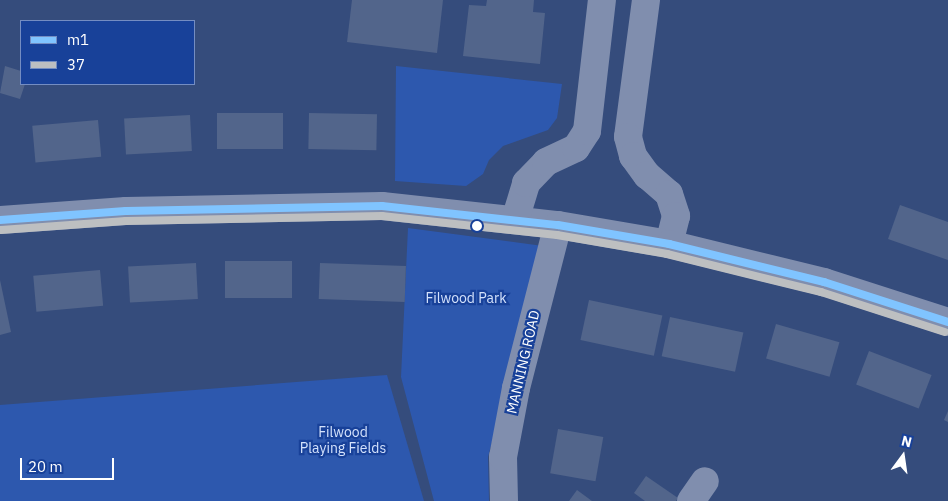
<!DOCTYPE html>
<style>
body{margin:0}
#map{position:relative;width:948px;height:501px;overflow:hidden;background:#354c7c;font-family:"IBM Plex Sans",sans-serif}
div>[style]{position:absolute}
.green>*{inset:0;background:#2d58ae}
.building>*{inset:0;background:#52658b;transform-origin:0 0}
.minor>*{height:28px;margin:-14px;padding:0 14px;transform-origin:14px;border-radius:14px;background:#808eae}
.bus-1>*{height:8px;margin:-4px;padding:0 4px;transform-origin:4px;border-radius:4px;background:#80c4ff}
.bus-2>*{height:8px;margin:-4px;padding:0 4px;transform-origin:4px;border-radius:4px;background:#bdbfc1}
.dots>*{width:14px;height:14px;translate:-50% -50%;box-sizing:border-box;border:2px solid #184199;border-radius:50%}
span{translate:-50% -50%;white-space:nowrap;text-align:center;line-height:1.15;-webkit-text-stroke:4.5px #184199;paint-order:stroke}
.park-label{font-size:14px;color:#d4e2fc}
.street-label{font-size:14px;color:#fff}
.legend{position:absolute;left:20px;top:20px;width:175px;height:65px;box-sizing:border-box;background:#184199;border:1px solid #748dc2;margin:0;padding:6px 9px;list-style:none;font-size:15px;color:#fff}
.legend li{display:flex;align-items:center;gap:10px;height:25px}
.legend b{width:25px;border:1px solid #748dc2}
.north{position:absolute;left:878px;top:431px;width:50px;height:50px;-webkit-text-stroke:4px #184199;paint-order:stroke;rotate:14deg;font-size:14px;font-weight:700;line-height:20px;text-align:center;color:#fff}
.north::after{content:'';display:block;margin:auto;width:18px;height:22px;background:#fff;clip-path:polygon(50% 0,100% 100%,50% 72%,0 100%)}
.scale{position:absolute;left:20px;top:458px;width:94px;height:22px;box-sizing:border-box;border:2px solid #fff;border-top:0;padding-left:6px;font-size:15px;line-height:18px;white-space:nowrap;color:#fff;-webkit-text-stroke:4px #184199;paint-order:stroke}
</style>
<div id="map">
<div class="green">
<div style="clip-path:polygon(396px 66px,562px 84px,557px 118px,548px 130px,503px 146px,489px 160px,483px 174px,466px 186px,395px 181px)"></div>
<div style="clip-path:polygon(408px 228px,543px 246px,488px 457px,489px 501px,434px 501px,401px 377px)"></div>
<div style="clip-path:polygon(387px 375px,424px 501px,0 501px,0 405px)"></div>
</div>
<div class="building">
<div style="clip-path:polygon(352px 0,443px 0,437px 53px,347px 42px)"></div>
<div style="clip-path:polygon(487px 0,534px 0,533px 12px,545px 13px,540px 64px,463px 56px,469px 5px,486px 6px)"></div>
<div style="clip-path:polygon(5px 66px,21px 71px,21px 84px,25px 84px,20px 99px,0 93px)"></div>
<div style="left:217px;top:113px;width:66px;height:36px"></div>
<div style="left:309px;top:113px;width:68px;height:36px;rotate:1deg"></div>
<div style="left:190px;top:115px;width:36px;height:66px;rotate:87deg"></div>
<div style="left:98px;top:120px;width:37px;height:66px;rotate:85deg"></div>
<div style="clip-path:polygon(900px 205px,948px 222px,948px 260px,888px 239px)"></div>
<div style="left:292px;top:261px;width:37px;height:67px;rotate:90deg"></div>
<div style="left:196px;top:263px;width:36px;height:68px;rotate:87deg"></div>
<div style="left:320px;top:263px;width:86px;height:36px;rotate:2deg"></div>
<div style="left:100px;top:270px;width:36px;height:67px;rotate:85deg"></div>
<div style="clip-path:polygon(0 280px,11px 332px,0 335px)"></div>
<div style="left:589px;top:300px;width:75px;height:41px;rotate:12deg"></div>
<div style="left:670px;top:317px;width:75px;height:40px;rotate:12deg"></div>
<div style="left:776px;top:324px;width:66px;height:36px;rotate:16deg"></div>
<div style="left:869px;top:351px;width:67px;height:36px;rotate:21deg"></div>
<div style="clip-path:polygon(948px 411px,948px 422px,944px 420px)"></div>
<div style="left:558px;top:429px;width:46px;height:45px;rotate:10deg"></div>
<div style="clip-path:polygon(646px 476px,678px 498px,676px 501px,645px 501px,634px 493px)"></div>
<div style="clip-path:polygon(577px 490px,592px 501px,569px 501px)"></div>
</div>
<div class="minor">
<div style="left:646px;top:0;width:138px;rotate:97.5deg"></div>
<div style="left:628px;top:137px;width:20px;rotate:75deg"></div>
<div style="left:633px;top:156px;width:24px;rotate:54deg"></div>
<div style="left:647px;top:175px;width:29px;rotate:41deg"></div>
<div style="left:669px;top:194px;width:23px;rotate:72deg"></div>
<div style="left:676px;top:216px;width:29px;rotate:104deg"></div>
<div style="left:0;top:220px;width:126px;rotate:-4.1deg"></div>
<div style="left:126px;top:211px;width:256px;rotate:-1.1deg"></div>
<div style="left:382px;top:206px;width:177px;rotate:6.2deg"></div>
<div style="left:558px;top:225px;width:113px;rotate:9.7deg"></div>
<div style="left:669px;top:244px;width:160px;rotate:13.8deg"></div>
<div style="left:824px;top:282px;width:130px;rotate:17.9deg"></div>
<div style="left:515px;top:220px;width:39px;rotate:-73deg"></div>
<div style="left:526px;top:183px;width:29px;rotate:-46deg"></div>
<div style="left:546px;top:162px;width:33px;rotate:-25deg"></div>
<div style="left:576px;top:148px;width:20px;rotate:-57deg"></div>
<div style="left:587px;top:131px;width:132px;rotate:-83.5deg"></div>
<div style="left:504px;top:501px;width:44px;rotate:-91.3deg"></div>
<div style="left:503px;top:457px;width:70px;rotate:-79.3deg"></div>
<div style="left:516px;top:388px;width:168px;rotate:-75.6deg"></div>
<div style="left:691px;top:501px;width:24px;rotate:-55deg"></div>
</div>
<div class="bus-1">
<div style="left:0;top:220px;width:126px;rotate:-4.1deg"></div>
<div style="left:126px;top:211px;width:256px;rotate:-1.1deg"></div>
<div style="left:382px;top:206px;width:177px;rotate:6.2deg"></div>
<div style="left:558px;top:225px;width:113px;rotate:9.7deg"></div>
<div style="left:669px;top:244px;width:160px;rotate:13.8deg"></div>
<div style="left:824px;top:282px;width:130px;rotate:17.9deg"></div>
</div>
<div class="bus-2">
<div style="left:1px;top:230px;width:125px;rotate:-4.1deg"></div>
<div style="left:126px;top:221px;width:256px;rotate:-1.1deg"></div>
<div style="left:382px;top:216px;width:176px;rotate:6.2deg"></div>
<div style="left:557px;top:235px;width:112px;rotate:9.8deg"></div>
<div style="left:667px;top:254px;width:159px;rotate:13.9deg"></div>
<div style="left:821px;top:292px;width:130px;rotate:17.9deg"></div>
</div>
<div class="dots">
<div style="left:477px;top:226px;background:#fff"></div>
</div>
<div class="park-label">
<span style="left:466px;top:298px">Filwood Park</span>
<span style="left:343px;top:440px">Filwood<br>Playing Fields</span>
</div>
<div class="street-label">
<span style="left:523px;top:362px;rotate:-77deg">MANNING ROAD</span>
</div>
<ul class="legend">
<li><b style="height:6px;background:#80c4ff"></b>m1</li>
<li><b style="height:6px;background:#bdbfc1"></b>37</li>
</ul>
<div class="north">N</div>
<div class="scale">20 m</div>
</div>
